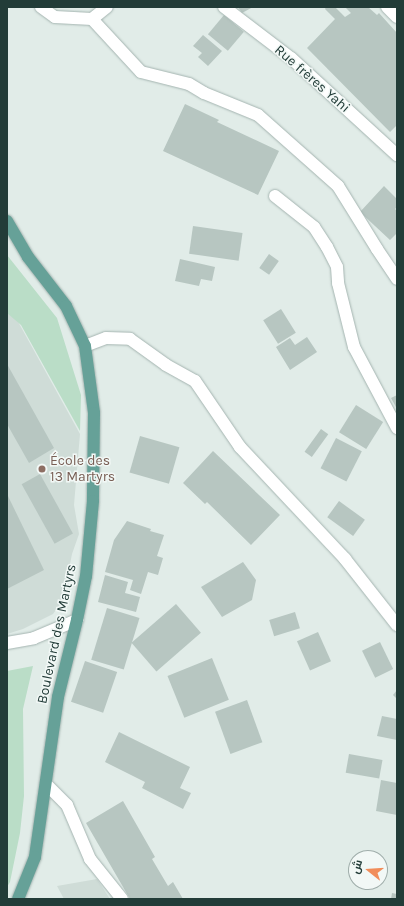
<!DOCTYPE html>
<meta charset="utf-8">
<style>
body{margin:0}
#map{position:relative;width:404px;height:906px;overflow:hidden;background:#e1ece8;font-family:Karla,Cairo,sans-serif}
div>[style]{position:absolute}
.built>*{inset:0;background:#cfdcd7}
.green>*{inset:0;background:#baddc7}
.building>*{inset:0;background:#b7c6c1;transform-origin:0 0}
.roads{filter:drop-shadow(0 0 1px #a4b4b0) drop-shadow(0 0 1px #a4b4b0)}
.minor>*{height:12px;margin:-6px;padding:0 6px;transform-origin:6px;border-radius:6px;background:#fff}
.major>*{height:12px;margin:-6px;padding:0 6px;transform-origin:6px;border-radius:6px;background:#66a198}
.dots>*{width:11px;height:11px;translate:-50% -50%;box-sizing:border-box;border:2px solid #f2f8f6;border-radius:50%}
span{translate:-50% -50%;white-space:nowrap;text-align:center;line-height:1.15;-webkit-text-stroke:3px #f2f8f6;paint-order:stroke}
.street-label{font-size:14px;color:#223c38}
.education-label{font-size:14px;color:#785e54}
.left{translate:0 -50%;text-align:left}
.frame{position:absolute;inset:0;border:8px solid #223c38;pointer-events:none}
.north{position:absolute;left:348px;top:850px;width:40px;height:40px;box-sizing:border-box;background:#f2f8f6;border:1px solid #9fadaa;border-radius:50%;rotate:287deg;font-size:11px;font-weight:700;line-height:16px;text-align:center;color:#223c38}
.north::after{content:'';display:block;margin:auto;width:14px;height:18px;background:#f18d5a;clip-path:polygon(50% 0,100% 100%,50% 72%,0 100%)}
</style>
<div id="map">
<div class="built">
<div style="clip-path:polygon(7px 311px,16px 318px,80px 434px,74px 505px,79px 534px,72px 554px,63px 600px,53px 614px,23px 629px,7px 634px)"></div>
<div style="clip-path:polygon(97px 879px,110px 899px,64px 899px,57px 886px)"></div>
</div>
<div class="green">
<div style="clip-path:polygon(7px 255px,57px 318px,81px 395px,80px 431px,21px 325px,7px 313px)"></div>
<div style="clip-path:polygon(33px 666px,23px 709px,24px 796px,20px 833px,10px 882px,7px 887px,7px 671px)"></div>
</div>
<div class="building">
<div style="clip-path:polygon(238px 7px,253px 7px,242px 13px)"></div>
<div style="clip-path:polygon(326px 7px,335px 7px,345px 17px,351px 13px,345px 7px,368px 7px,377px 15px,379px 13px,397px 33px,397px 125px,390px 132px,307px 48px,335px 19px,325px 9px)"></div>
<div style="left:224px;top:15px;width:26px;height:25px;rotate:40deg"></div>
<div style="clip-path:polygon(203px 35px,222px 51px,208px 66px,198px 57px,202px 53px,193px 46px)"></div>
<div style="clip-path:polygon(185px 104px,219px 120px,217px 122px,279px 151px,258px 195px,163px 151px)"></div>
<div style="clip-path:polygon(384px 186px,397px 199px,397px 207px,395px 209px,397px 211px,397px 233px,390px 240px,360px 212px)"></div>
<div style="left:193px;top:226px;width:50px;height:28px;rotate:8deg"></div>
<div style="left:269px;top:254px;width:12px;height:17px;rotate:35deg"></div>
<div style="clip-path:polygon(180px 259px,215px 267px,212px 281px,201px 279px,199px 286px,175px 281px)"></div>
<div style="left:281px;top:309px;width:28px;height:21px;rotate:58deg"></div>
<div style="clip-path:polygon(307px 337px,317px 352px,290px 370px,276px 347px,290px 338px,295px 345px)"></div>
<div style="clip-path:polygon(7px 364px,54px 448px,29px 463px,7px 424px)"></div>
<div style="clip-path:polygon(397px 395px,397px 409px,391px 398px)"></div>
<div style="left:356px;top:405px;width:32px;height:32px;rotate:32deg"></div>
<div style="left:321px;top:429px;width:9px;height:28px;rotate:36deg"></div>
<div style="left:140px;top:436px;width:41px;height:38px;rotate:16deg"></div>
<div style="left:336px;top:438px;width:29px;height:34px;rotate:27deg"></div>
<div style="clip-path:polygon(213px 451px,280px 515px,251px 545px,207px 502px,205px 504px,183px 483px)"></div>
<div style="left:40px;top:474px;width:68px;height:21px;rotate:61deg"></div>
<div style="clip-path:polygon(7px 494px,44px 570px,7px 589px)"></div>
<div style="left:339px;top:501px;width:32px;height:20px;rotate:36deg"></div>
<div style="clip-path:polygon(127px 521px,151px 529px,150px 531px,164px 535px,157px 556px,163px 558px,158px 575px,148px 572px,141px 594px,130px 590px,133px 580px,105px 572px,114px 540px)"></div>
<div style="clip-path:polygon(243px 562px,256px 580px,252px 600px,222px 617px,201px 587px)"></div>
<div style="clip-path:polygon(105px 575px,128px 582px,125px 593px,140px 597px,136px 612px,98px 602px)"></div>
<div style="left:176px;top:604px;width:38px;height:59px;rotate:49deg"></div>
<div style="left:107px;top:608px;width:34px;height:54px;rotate:17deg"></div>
<div style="left:295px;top:612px;width:17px;height:27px;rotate:73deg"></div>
<div style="left:318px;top:632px;width:32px;height:23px;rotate:66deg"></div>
<div style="left:380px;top:642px;width:30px;height:20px;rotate:64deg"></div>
<div style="left:212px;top:658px;width:45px;height:48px;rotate:68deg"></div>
<div style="left:85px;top:661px;width:34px;height:43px;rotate:19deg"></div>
<div style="clip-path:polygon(397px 690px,397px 699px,393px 695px)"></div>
<div style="left:247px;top:700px;width:45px;height:34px;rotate:70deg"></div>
<div style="clip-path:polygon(382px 716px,397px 719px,397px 740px,377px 736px)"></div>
<div style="clip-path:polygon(119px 732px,190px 767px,180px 788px,191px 793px,183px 809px,142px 788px,145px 782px,105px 762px)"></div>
<div style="left:349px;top:754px;width:34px;height:19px;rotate:10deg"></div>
<div style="clip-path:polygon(381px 780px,397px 783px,397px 815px,376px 811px)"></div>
<div style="clip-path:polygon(123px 801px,155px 857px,152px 859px,168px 886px,173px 882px,183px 899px,130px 899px,86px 823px)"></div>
<div style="clip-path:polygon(392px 893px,397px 894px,397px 899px,391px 899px)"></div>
</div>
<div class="roads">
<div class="minor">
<div style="left:41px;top:7px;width:17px;rotate:36deg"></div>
<div style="left:55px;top:17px;width:37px;rotate:3deg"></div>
<div style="left:92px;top:19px;width:72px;rotate:47.2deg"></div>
<div style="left:141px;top:72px;width:49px;rotate:14deg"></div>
<div style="left:189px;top:84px;width:17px;rotate:31deg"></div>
<div style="left:204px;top:93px;width:58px;rotate:22.2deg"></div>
<div style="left:258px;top:115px;width:107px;rotate:41.6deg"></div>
<div style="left:338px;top:186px;width:74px;rotate:58.2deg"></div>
<div style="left:377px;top:249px;width:36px;rotate:56deg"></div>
<div style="left:224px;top:7px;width:84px;rotate:37.3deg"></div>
<div style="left:291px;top:58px;width:144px;rotate:42.5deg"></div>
<div style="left:387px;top:7px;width:14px;rotate:45deg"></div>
<div style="left:92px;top:19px;width:19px;rotate:-39deg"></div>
<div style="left:275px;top:196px;width:50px;rotate:38.5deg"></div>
<div style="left:314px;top:227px;width:24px;rotate:57deg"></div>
<div style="left:327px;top:247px;width:22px;rotate:63deg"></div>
<div style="left:337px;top:267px;width:16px;rotate:86deg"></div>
<div style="left:338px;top:283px;width:66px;rotate:76deg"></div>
<div style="left:354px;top:347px;width:92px;rotate:62deg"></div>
<div style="left:85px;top:346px;width:22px;rotate:-21deg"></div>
<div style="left:106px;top:338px;width:24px;rotate:2deg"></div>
<div style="left:130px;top:339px;width:44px;rotate:35.8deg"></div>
<div style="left:166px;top:365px;width:33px;rotate:29deg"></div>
<div style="left:195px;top:381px;width:80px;rotate:55.7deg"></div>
<div style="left:240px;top:447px;width:154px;rotate:46.8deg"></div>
<div style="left:345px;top:559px;width:84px;rotate:51.8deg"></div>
<div style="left:7px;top:643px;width:27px;rotate:-10deg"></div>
<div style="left:34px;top:638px;width:47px;rotate:-22.7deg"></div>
<div style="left:46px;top:784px;width:30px;rotate:45deg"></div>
<div style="left:67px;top:805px;width:59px;rotate:66.9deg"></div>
<div style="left:90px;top:859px;width:51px;rotate:51.3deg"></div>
</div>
<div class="major">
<div style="left:7px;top:221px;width:42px;rotate:59.7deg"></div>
<div style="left:28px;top:257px;width:62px;rotate:52.2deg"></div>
<div style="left:66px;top:306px;width:44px;rotate:64.6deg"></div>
<div style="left:85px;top:346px;width:68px;rotate:82.3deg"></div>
<div style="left:94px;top:413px;width:88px;rotate:90.7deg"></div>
<div style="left:93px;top:501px;width:75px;rotate:95.3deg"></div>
<div style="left:86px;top:576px;width:45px;rotate:101.6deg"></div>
<div style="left:77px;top:620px;width:79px;rotate:103.9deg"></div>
<div style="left:58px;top:697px;width:162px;rotate:98.2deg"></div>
<div style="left:35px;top:857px;width:45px;rotate:112deg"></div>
</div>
</div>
<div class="dots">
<div style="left:42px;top:469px;background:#8d6e63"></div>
</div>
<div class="street-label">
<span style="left:312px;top:79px;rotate:41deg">Rue frères Yahi</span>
<span style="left:57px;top:634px;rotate:-78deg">Boulevard des Martyrs</span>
</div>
<div class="education-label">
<span class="left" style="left:50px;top:469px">École des<br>13 Martyrs</span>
</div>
<div class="frame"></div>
<div class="north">ش</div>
</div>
